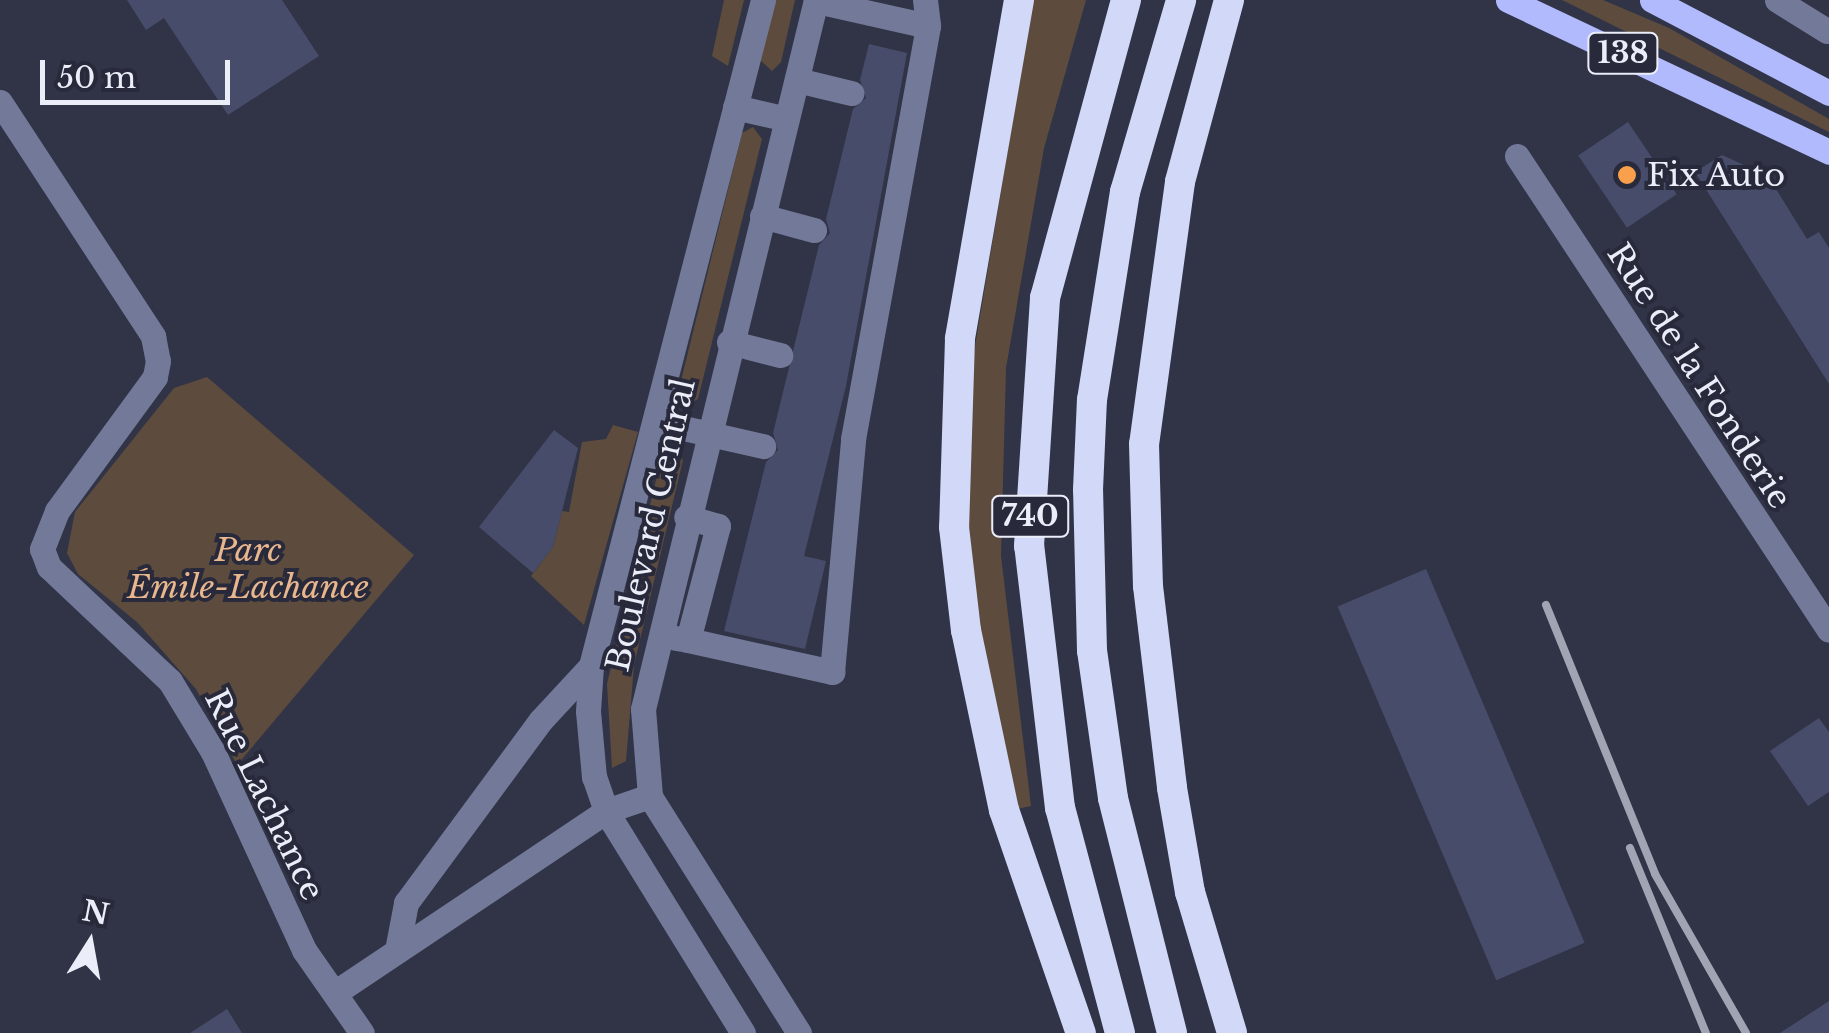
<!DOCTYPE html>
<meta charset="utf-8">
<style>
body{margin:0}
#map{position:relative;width:1829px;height:1033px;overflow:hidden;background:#313446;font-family:"Libre Baskerville",serif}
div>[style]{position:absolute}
.green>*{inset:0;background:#5d4c3d}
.building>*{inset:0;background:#474c6a;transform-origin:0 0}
.minor>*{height:25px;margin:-12.5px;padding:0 12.5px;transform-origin:12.5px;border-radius:12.5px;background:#737999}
.major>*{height:25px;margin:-12.5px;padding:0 12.5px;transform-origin:12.5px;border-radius:12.5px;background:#b0bafc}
.highway>*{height:30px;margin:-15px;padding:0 15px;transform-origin:15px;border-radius:15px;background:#d2d8f8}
.rail>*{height:8px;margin:-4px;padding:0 4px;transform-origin:4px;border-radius:4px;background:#a1a4b2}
.dots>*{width:28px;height:28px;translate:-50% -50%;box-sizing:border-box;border:5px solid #282a3c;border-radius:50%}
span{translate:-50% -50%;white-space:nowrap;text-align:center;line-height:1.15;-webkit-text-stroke:8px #282a3c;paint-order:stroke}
.shield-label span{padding:2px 8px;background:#282a3c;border:2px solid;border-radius:8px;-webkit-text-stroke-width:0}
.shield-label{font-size:30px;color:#ebeef9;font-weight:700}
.poi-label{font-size:32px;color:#ebeef9}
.left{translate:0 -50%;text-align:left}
.street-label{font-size:32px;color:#ebeef9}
.park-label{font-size:32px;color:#e9b78d;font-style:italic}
.north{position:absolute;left:40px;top:893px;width:100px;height:100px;-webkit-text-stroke:8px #282a3c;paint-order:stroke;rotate:11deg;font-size:28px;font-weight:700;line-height:40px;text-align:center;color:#ebeef9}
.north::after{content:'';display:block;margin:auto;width:35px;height:45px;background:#ebeef9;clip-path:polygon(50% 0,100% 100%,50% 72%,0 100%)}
.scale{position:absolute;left:40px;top:60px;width:190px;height:45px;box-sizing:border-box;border:5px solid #ebeef9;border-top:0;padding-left:12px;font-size:30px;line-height:35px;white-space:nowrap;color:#ebeef9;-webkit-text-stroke:8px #282a3c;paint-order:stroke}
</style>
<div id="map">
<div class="green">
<div style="clip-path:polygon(724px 0,744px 0,728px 66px,712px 56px)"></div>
<div style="clip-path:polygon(775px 0,795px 0,781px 62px,772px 71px,760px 60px)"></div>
<div style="clip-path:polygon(1033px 0,1086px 0,1044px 148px,1006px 368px,1001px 556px,1031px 806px,1017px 809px,981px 647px,967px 509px,967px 394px)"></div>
<div style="clip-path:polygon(1562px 0,1603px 0,1669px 28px,1829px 119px,1829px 132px)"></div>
<div style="clip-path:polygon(753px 127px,762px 139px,698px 399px,684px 406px,678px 393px,742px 133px)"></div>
<div style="clip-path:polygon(207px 377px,414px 555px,237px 765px,196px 689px,137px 622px,78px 574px,67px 553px,75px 512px,174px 388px)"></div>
<div style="clip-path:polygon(613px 425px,638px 432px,584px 625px,531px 576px,553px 547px,562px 511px,569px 512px,582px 442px,606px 439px)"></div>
<div style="clip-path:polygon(673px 448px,683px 460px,634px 665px,626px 761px,612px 768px,607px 684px,662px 455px)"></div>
</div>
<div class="building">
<div style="clip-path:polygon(127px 0,282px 0,319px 56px,228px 115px,164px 18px,146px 30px)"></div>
<div style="clip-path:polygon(869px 44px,907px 53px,846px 386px,804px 556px,826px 561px,805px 649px,724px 631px,766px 462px,778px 450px,773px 433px,819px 245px,830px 233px,826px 219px,853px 109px,866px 98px,860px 80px)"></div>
<div style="left:1628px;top:122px;width:87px;height:60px;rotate:56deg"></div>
<div style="clip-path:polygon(1722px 155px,1768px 176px,1807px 239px,1819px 232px,1829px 248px,1829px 384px,1695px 172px)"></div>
<div style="clip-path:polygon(554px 430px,578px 448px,553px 547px,533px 573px,479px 527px)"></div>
<div style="left:1426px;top:569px;width:406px;height:96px;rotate:67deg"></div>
<div style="clip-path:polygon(1819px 718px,1829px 732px,1829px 792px,1808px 806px,1770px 751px)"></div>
<div style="clip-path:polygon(1829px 1001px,1829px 1033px,1780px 1033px)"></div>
<div style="clip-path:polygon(227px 1009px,242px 1033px,190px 1033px)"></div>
</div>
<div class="minor">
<div style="left:925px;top:0;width:26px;rotate:83deg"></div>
<div style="left:1777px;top:0;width:59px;rotate:31.8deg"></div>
<div style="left:797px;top:80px;width:56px;rotate:13.5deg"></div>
<div style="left:0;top:102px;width:280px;rotate:56.8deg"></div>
<div style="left:153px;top:336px;width:25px;rotate:79deg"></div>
<div style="left:158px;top:361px;width:16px;rotate:101deg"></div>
<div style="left:155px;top:377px;width:166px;rotate:126.2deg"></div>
<div style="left:57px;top:511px;width:41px;rotate:111.5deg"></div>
<div style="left:42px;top:549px;width:19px;rotate:69deg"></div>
<div style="left:49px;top:567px;width:166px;rotate:43.3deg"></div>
<div style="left:170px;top:681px;width:83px;rotate:58.8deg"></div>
<div style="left:213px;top:752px;width:218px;rotate:65.3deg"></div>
<div style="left:304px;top:950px;width:101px;rotate:55.1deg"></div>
<div style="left:735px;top:107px;width:53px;rotate:13deg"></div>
<div style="left:1517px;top:156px;width:567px;rotate:56.65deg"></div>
<div style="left:762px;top:216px;width:54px;rotate:15.1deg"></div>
<div style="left:729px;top:342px;width:53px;rotate:14.3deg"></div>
<div style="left:657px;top:422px;width:109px;rotate:12.8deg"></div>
<div style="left:676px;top:638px;width:12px;rotate:9deg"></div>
<div style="left:688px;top:640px;width:118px;rotate:-75.3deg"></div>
<div style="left:718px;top:526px;width:33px;rotate:-164deg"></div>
<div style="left:688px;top:640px;width:148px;rotate:12.5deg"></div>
<div style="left:832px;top:672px;width:234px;rotate:-84.8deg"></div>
<div style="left:853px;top:439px;width:420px;rotate:-79.7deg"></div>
<div style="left:928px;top:26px;width:115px;rotate:-167.4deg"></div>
<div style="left:398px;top:945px;width:43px;rotate:-79.2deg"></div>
<div style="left:406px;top:903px;width:227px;rotate:-53.6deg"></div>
<div style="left:541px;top:720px;width:74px;rotate:-47.2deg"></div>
<div style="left:336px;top:992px;width:325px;rotate:-33.8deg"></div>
<div style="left:606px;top:811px;width:46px;rotate:-18.8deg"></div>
<div style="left:743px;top:1033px;width:261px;rotate:-121.7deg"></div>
<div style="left:606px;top:811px;width:36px;rotate:-109deg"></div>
<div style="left:594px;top:777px;width:66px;rotate:-95.2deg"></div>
<div style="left:588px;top:711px;width:45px;rotate:-86.2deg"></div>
<div style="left:591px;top:666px;width:688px;rotate:-75.52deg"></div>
<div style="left:799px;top:1033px;width:280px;rotate:-122.2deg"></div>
<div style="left:650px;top:796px;width:87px;rotate:-94.6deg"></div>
<div style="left:643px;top:709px;width:730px;rotate:-76.29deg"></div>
</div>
<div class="major">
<div style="left:1508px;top:0;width:355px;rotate:25.3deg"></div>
<div style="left:1652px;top:0;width:200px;rotate:27.7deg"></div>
</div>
<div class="highway">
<div style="left:1019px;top:0;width:344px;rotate:99.9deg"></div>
<div style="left:960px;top:339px;width:188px;rotate:91.8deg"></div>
<div style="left:954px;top:527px;width:104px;rotate:83.4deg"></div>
<div style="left:966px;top:630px;width:184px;rotate:78.1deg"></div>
<div style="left:1004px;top:810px;width:236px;rotate:71deg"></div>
<div style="left:1229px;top:0;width:188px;rotate:105.1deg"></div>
<div style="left:1180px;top:182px;width:264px;rotate:97.8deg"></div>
<div style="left:1144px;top:444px;width:142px;rotate:88.4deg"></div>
<div style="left:1148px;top:586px;width:203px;rotate:83.2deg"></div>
<div style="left:1172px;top:788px;width:106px;rotate:80.2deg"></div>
<div style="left:1190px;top:892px;width:147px;rotate:73.4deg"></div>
<div style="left:1120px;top:1033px;width:233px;rotate:-104.9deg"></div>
<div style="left:1060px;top:808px;width:264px;rotate:-96.7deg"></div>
<div style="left:1029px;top:546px;width:249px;rotate:-86.3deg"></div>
<div style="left:1045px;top:298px;width:309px;rotate:-74.8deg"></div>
<div style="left:1172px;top:1033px;width:242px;rotate:-104.1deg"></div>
<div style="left:1113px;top:798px;width:148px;rotate:-98.1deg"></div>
<div style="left:1092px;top:651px;width:161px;rotate:-91.4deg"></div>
<div style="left:1088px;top:490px;width:90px;rotate:-87.5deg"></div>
<div style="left:1092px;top:400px;width:211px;rotate:-81deg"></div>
<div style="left:1125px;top:192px;width:200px;rotate:-73.7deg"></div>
</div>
<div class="rail">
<div style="left:1546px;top:605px;width:290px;rotate:67.9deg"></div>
<div style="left:1655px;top:874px;width:183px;rotate:60.2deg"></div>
<div style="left:1630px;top:848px;width:200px;rotate:67.7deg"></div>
</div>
<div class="dots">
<div style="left:1627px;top:175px;background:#f8a04b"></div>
</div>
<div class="shield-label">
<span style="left:1623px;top:53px">138</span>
<span style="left:1030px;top:516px">740</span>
</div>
<div class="poi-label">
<span class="left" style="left:1647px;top:175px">Fix Auto</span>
</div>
<div class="street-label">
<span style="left:1699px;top:376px;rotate:57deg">Rue de la Fonderie</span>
<span style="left:651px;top:525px;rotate:-77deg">Boulevard Central</span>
<span style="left:264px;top:795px;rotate:64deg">Rue Lachance</span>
</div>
<div class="park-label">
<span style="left:248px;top:569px">Parc<br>Émile-Lachance</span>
</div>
<div class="north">N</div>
<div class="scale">50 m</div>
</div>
